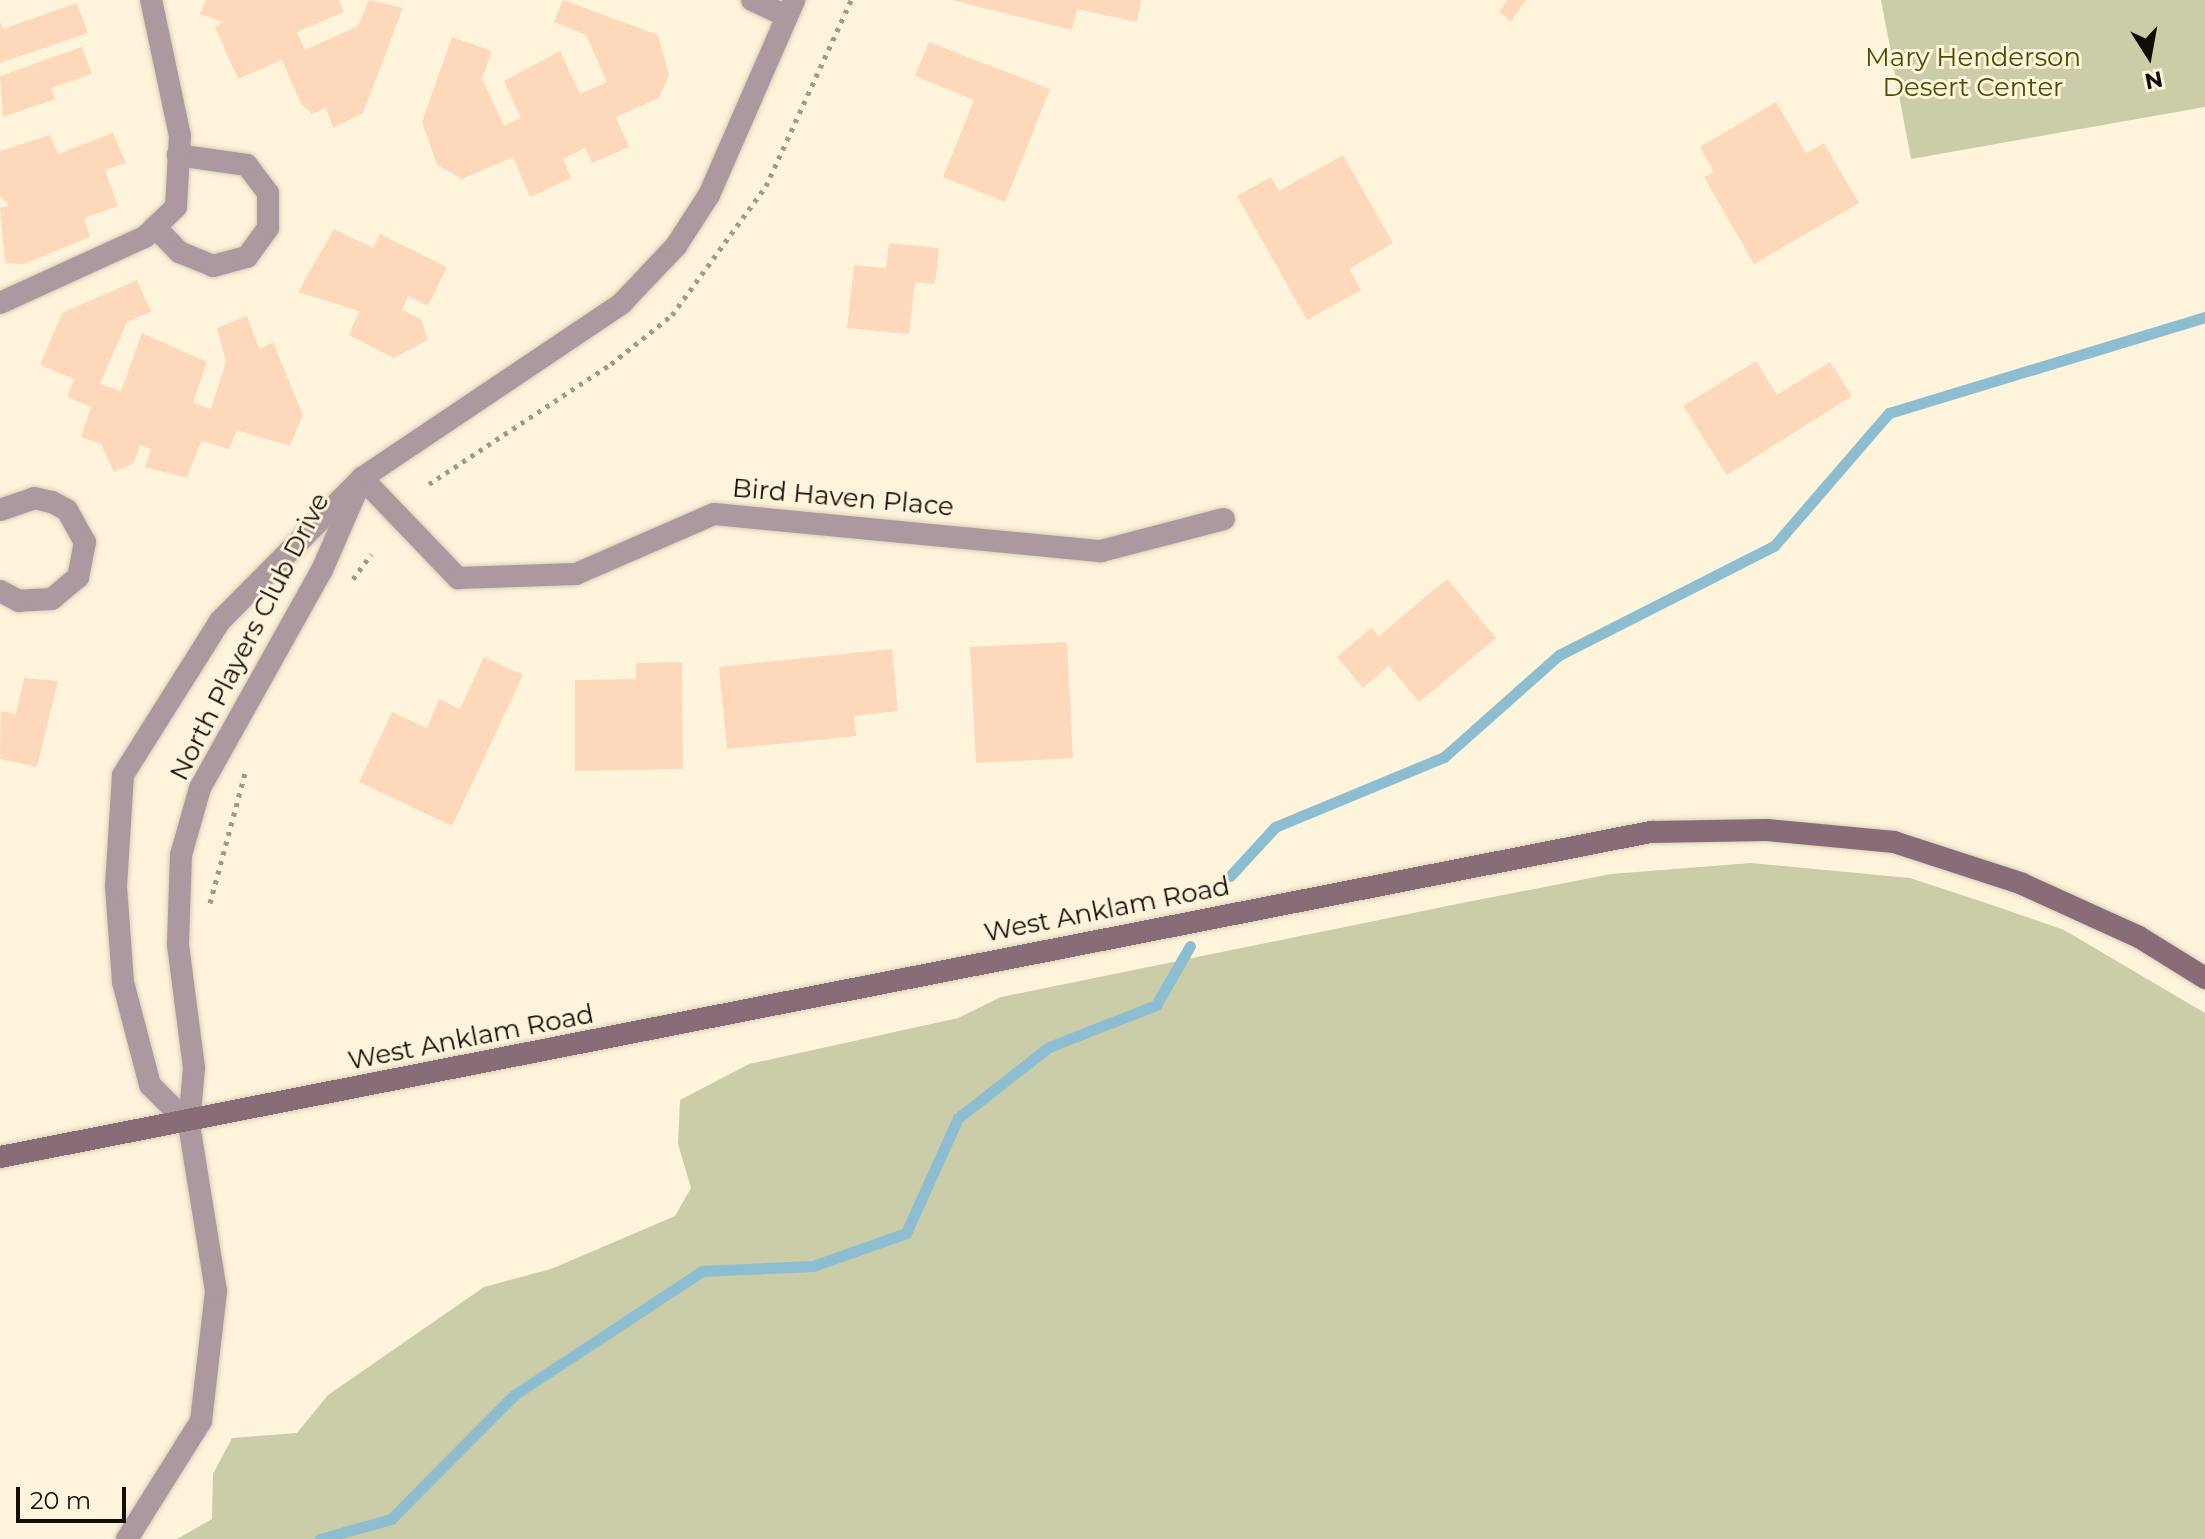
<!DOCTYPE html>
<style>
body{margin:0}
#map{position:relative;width:2205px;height:1539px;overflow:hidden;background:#fef4db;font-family:Montserrat,sans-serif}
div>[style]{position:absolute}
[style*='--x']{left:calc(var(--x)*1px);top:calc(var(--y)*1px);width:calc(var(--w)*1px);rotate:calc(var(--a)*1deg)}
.green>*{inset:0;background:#cbcda9}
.stream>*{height:11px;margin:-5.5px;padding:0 5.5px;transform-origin:5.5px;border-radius:5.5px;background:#8dbdd0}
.building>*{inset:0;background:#fdd8ba}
.path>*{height:5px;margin-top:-2.5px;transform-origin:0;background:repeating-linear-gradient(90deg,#a19a87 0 4px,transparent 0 10px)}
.roads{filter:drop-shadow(0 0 2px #d8cfb9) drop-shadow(0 0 2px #d8cfb9)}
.minor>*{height:22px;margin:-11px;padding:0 11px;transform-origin:11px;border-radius:11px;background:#ac989f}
.tertiary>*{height:22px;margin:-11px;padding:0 11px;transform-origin:11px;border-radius:11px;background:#ac989f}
.secondary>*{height:22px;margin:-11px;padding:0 11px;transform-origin:11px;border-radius:11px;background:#886c77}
span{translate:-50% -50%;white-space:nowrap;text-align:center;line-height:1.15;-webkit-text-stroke:6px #fef4db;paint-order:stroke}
.park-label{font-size:26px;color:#4d4e04}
.street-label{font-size:26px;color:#110e06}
.north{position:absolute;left:2109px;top:16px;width:80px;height:80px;-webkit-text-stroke:6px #fef4db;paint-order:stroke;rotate:169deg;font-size:22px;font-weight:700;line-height:32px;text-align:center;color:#110e06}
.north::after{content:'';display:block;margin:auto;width:28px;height:36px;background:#110e06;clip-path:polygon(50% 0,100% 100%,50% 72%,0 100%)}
.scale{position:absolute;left:16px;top:1487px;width:110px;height:36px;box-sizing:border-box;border:4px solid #110e06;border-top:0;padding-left:10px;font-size:24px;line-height:28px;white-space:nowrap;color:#110e06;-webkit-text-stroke:6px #fef4db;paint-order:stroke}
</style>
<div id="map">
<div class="green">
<i style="clip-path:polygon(1881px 0,2205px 0,2205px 107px,1911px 159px)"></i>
<i style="clip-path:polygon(1751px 863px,1910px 878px,1995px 906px,2064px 930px,2205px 1013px,2205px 1539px,177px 1539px,212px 1519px,213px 1474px,232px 1438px,297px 1433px,328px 1395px,484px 1287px,551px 1269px,675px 1216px,691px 1188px,678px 1144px,680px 1100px,749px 1064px,958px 1018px,1001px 997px,1462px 903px,1611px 874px)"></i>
</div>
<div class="stream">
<i style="--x:1230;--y:876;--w:67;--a:-47.4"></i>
<i style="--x:1275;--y:827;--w:183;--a:-22.5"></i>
<i style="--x:1444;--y:757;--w:154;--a:-41.6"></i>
<i style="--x:1559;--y:655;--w:241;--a:-26.9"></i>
<i style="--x:1774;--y:546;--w:176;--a:-49.2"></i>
<i style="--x:1889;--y:413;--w:330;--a:-16.9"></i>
<i style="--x:320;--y:1539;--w:74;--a:-15.7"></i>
<i style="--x:391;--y:1519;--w:175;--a:-45.2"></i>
<i style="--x:514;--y:1395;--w:225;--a:-33.4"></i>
<i style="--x:702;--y:1271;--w:111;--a:-2.6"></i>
<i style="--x:813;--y:1266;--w:99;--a:-19.5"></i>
<i style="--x:906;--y:1233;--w:126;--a:-65.7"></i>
<i style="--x:958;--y:1118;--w:115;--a:-38"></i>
<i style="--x:1049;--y:1047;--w:115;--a:-21.4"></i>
<i style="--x:1156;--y:1005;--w:68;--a:-60"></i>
</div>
<div class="building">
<i style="clip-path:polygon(206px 0,339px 0,344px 12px,297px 32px,305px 50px,358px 26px,369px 0,403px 8px,363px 113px,333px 128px,326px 108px,312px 114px,301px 104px,282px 60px,238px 79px,215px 27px,224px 22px,200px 14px)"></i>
<i style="clip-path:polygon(563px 0,658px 35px,669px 75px,659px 98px,616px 117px,629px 147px,592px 163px,585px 148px,563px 159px,571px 178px,530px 197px,513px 157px,462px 179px,437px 165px,422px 122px,452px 37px,492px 51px,482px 78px,504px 126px,521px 118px,504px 81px,560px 51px,580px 94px,607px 82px,586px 35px,554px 22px)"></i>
<i style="clip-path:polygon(952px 0,1141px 0,1137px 22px,1077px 9px,1072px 30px)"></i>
<i style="clip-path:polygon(1507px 0,1526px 0,1511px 21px,1499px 12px)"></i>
<i style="clip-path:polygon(77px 3px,88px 33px,0 63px,0 22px,3px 29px)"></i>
<i style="clip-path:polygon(929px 42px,1050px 89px,1005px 202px,943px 177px,974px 100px,915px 76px)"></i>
<i style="clip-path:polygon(82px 47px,92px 74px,51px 88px,55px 99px,3px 117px,0 76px)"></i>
<i style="clip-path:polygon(1776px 102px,1806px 153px,1824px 143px,1859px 203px,1754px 264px,1704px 177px,1714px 172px,1700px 147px)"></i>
<i style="clip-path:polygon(113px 133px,126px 163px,105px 170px,118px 206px,84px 218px,90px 237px,24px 264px,5px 263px,0 208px,9px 205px,0 196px,0 151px,50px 135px,58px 154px)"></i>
<i style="clip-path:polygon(1343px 155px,1393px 243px,1349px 269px,1361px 290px,1307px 320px,1237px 196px,1271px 177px,1279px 191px)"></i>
<i style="clip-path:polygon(334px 229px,373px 248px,380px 234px,447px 267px,428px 306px,408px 296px,402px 310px,421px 319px,428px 340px,394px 358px,349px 335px,359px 311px,298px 292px)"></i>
<i style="clip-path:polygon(889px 243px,939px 248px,935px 284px,915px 282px,909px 334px,847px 328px,854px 265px,886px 268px)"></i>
<i style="clip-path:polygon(137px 280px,151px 312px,127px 322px,100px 384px,121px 391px,142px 333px,207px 362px,193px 403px,211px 409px,226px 362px,217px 328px,247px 316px,259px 349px,273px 342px,303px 415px,290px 446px,237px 430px,229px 449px,201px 441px,187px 478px,145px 467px,151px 449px,140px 445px,134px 463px,114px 472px,101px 444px,81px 437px,91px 407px,67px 397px,74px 379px,40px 365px,62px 313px)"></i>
<i style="clip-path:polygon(1756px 361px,1777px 395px,1830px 362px,1852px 396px,1727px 475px,1683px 406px)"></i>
<i style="clip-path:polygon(1447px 579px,1496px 638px,1419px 702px,1389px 666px,1363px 688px,1337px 657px,1371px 628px,1379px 636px)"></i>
<i style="clip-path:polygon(1067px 642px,1073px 758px,976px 763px,970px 647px)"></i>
<i style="clip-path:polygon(892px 649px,898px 711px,854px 716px,856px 736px,727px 749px,719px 667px)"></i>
<i style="clip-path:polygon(484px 657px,523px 675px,452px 826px,359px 782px,392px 712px,427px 728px,439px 699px,460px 709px)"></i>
<i style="clip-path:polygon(682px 662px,683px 769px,575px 771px,575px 680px,636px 679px,636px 663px)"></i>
<i style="clip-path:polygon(24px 678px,58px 681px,37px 767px,0 759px,1px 711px,16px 714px)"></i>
</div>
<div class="path">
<i style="--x:429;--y:484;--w:218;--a:-33.4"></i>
<i style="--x:611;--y:364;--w:78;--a:-38.8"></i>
<i style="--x:672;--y:315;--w:160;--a:-53.9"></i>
<i style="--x:766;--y:186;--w:205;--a:-65.4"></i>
<i style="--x:353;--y:579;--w:31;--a:-54"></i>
<i style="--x:210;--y:903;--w:138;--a:-74.9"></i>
</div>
<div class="roads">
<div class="minor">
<i style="--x:752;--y:0;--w:38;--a:25"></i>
<i style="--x:155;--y:227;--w:35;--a:46"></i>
<i style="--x:179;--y:252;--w:37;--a:22"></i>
<i style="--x:213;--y:266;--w:35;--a:-15"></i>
<i style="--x:247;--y:257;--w:36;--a:-54"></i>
<i style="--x:268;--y:228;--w:35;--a:-90"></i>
<i style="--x:268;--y:193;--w:35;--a:-127"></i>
<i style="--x:247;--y:165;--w:70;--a:-171.8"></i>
<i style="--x:0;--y:303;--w:159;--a:-24.5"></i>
<i style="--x:145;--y:237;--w:43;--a:-44.1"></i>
<i style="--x:176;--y:207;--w:71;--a:-86.8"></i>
<i style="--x:180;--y:136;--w:139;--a:-102"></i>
<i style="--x:362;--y:478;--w:139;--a:46.2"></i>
<i style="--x:458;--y:578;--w:118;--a:-1.9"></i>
<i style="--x:576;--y:574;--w:150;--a:-23.5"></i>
<i style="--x:714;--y:514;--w:389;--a:5.5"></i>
<i style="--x:1101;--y:551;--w:127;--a:-14.6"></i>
<i style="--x:0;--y:510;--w:36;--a:-19"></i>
<i style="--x:34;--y:498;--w:18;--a:13"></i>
<i style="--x:52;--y:502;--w:17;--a:28"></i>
<i style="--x:67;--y:510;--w:37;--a:61"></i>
<i style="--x:85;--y:542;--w:36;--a:101"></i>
<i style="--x:78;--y:577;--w:34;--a:140"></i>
<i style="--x:52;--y:599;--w:33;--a:177"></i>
<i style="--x:19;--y:601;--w:21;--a:-152"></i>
<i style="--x:127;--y:1539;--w:139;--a:-57.9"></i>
<i style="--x:201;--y:1421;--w:131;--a:-83.4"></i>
<i style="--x:216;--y:1291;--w:169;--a:-99.2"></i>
</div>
<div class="tertiary">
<i style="--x:189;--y:1124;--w:55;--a:-135"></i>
<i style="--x:150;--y:1085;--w:106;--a:-104.7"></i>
<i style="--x:123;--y:982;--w:96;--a:-94.2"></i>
<i style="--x:116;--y:886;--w:111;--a:-86.4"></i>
<i style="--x:123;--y:775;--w:182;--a:-57.8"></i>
<i style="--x:220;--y:621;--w:202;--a:-45.2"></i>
<i style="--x:362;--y:478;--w:313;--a:-33.9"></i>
<i style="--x:622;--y:303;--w:79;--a:-46.5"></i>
<i style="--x:676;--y:246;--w:61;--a:-57.1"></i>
<i style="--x:709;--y:195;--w:213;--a:-66.4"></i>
<i style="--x:189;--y:1124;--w:56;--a:-84.9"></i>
<i style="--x:194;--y:1068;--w:125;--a:-97.4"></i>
<i style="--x:178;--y:944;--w:89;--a:-88.1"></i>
<i style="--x:181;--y:855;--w:70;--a:-74.2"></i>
<i style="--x:200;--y:788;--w:250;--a:-60.8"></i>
<i style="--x:322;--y:570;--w:87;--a:-66.4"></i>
</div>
<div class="secondary">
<i style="--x:0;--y:1157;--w:1683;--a:-11.14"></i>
<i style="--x:1651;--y:832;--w:116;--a:-1"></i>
<i style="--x:1767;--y:830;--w:128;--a:5.4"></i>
<i style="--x:1894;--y:842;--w:133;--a:18"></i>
<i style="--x:2020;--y:883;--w:131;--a:24.4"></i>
<i style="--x:2139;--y:937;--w:78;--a:31.8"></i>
</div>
</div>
<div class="park-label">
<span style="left:1973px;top:73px">Mary Henderson<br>Desert Center</span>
</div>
<div class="street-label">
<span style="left:843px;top:498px;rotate:5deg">Bird Haven Place</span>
<span style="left:250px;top:637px;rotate:-63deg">North Players Club Drive</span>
<span style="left:1107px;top:910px;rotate:-11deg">West Anklam Road</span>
<span style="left:471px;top:1038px;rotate:-11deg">West Anklam Road</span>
</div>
<div class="north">N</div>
<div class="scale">20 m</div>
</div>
